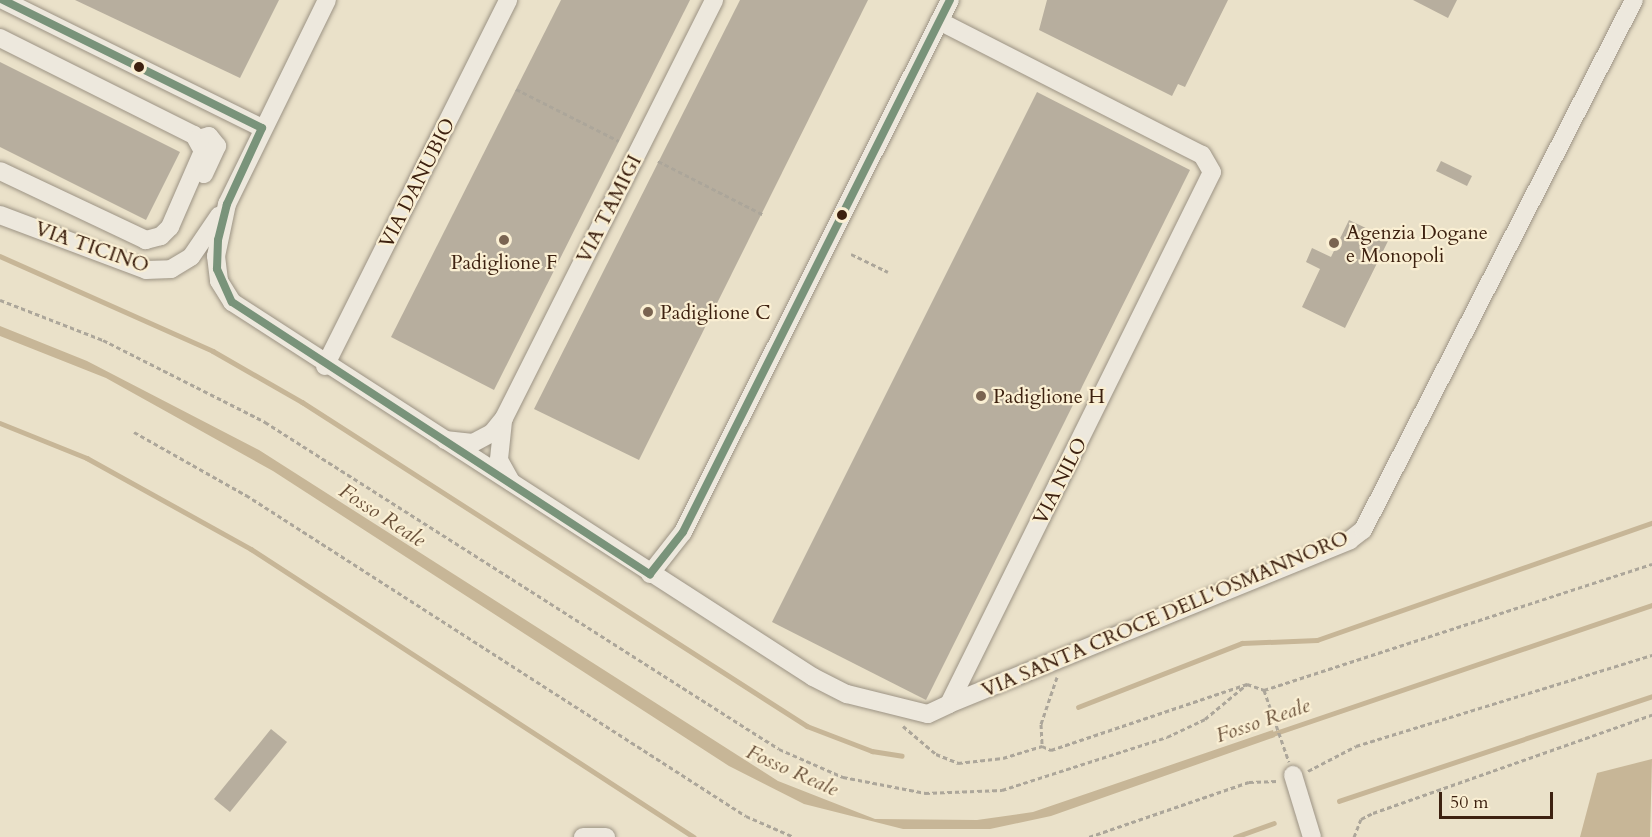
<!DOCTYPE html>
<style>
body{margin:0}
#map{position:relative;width:1652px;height:837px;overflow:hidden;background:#eae1c9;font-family:Cardo,serif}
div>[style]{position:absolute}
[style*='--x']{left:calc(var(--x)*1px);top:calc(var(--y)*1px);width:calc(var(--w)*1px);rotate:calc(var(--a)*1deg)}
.water>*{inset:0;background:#c7b697}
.stream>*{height:4.5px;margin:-2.25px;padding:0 2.25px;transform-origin:2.25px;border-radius:2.25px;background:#c7b697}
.building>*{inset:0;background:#b7ae9e}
.path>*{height:3px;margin-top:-1.5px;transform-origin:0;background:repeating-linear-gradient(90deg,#aca69a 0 4.5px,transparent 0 7.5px)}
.roads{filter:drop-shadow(0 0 2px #9c9384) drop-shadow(0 0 2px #9c9384)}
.minor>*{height:18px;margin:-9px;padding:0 9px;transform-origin:9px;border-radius:9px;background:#ede8dd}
.bus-1>*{height:8px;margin:-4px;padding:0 4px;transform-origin:4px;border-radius:4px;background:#79937a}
.dots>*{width:16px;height:16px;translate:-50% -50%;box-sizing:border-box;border:3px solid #faefd3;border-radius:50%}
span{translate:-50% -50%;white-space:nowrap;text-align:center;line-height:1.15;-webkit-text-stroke:4.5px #faefd3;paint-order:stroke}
.street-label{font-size:20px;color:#3d2110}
.poi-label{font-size:20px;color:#3d2110}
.left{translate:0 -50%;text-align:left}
.water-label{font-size:21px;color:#684f38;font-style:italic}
.scale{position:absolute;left:1439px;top:792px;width:114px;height:27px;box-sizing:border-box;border:3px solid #3d2110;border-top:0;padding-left:8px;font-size:18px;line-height:21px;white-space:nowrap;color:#3d2110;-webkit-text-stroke:4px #faefd3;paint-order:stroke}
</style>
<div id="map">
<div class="water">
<i style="clip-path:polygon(0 326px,87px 361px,259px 450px,778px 781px,875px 819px,977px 820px,1033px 812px,1273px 730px,1275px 737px,1051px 816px,990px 829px,903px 829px,804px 804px,729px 766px,273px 471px,106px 378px,0 336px)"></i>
<i style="clip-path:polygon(1652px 759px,1650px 837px,1580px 837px,1597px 773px)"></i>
</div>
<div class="stream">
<i style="--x:0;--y:256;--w:233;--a:24"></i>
<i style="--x:213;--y:351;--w:103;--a:29.8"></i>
<i style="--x:302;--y:402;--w:600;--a:32.68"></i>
<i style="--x:807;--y:726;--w:70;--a:21"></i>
<i style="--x:872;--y:751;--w:30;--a:9"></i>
<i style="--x:0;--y:423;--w:94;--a:21.9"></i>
<i style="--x:87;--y:458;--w:188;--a:29"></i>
<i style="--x:251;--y:549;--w:528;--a:33.03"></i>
<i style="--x:1078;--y:707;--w:176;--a:-21.3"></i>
<i style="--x:1242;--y:643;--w:75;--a:-2.3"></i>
<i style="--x:1317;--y:640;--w:355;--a:-19.3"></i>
<i style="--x:1270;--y:735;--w:404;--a:-18.8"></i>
<i style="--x:1339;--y:801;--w:330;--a:-18.5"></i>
<i style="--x:1235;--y:837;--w:41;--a:-19.7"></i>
</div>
<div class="building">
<i style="clip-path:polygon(75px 0,279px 0,240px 78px)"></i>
<i style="clip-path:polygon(561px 0,690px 0,494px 390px,391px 337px)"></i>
<i style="clip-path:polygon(740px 0,868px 0,639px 460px,534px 409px)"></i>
<i style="clip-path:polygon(1047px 0,1228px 0,1185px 87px,1178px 84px,1172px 96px,1039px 30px)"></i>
<i style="clip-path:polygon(1413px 0,1457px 0,1448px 18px)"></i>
<i style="clip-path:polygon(0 62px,180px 152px,146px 220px,0 147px)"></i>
<i style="clip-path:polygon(1037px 92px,1190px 170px,926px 700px,772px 622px)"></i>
<i style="clip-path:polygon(1441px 161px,1472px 176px,1467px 186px,1436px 171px)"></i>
<i style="clip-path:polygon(1349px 220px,1389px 239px,1345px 328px,1302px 307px,1320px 269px,1306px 262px,1312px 248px,1331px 257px)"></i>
<i style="clip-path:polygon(271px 729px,287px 742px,230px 812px,214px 799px)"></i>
</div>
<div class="path">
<i style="--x:516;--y:89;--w:115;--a:26.8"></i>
<i style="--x:658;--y:161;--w:117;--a:27"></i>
<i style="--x:851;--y:254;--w:41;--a:25.9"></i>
<i style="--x:0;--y:300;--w:110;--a:21.2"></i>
<i style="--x:103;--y:340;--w:182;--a:26.8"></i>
<i style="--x:265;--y:422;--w:609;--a:32.46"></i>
<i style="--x:779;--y:749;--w:70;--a:23.6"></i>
<i style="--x:843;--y:777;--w:84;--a:11"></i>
<i style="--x:925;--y:793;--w:77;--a:-2.2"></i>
<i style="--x:1002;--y:790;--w:173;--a:-17.8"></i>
<i style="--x:1167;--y:737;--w:42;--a:-25.3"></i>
<i style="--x:1205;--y:719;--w:55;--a:-39.8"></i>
<i style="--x:134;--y:432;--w:129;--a:29.4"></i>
<i style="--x:246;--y:495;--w:594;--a:32.7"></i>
<i style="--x:746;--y:816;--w:52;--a:23.6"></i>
<i style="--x:1057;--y:677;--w:50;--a:108.8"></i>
<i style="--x:1041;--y:724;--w:22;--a:87"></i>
<i style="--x:1042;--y:746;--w:10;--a:24"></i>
<i style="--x:1051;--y:750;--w:207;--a:-18.6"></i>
<i style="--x:1247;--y:684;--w:18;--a:19"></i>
<i style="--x:1264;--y:690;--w:76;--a:70.9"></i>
<i style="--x:1264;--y:690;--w:408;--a:-18"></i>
<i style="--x:903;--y:726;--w:43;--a:40.3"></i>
<i style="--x:936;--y:754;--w:24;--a:22"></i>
<i style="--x:958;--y:763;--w:45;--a:-6.3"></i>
<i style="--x:1003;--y:758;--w:41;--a:-17.1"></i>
<i style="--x:1308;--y:771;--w:54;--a:-27.5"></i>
<i style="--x:1356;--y:746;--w:310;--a:-17.1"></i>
<i style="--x:1089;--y:837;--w:169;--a:-19"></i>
<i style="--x:1249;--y:782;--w:29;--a:-2"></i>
<i style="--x:1354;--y:837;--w:19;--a:-69"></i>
<i style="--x:1361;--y:819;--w:13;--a:-27"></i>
<i style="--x:1373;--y:813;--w:296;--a:-19.4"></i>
</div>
<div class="roads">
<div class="minor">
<i style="--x:3;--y:0;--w:289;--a:26.3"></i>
<i style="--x:327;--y:0;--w:227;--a:116.1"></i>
<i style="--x:227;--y:204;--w:53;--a:101.9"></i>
<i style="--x:216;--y:256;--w:25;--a:83"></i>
<i style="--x:219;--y:281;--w:25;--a:58"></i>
<i style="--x:232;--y:302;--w:692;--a:32.84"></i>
<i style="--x:813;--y:677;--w:38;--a:27"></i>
<i style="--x:847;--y:694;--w:83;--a:13.9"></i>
<i style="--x:928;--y:714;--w:23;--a:-25"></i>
<i style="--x:949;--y:704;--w:593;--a:-63.69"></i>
<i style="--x:1212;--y:172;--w:20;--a:-120"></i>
<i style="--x:1202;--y:155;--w:295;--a:-153"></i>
<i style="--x:0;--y:38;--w:217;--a:26.6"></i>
<i style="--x:194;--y:135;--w:18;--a:61"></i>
<i style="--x:203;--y:151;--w:83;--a:113.5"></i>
<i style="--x:170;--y:227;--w:13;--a:135"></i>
<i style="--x:161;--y:236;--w:16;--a:165"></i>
<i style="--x:146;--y:240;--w:161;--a:-154.7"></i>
<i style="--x:198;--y:139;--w:11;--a:-15"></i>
<i style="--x:209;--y:136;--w:13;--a:51"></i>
<i style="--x:217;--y:146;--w:31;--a:115"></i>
<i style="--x:0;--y:215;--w:156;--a:20.6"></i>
<i style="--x:146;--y:270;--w:25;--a:-2"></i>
<i style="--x:171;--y:269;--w:23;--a:-31"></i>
<i style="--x:191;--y:257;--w:50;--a:-55.7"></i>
<i style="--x:325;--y:366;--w:409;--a:-63.4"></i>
<i style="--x:503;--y:421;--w:39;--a:96"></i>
<i style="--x:499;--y:460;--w:25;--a:61"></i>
<i style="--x:445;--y:440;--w:28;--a:6"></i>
<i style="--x:473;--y:443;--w:21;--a:-28"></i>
<i style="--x:492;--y:433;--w:19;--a:-51"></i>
<i style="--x:504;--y:418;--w:468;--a:-63.3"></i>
<i style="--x:650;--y:574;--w:53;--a:-51.8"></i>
<i style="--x:683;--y:532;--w:595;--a:-63.35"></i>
<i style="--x:949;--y:704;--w:433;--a:-22.2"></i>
<i style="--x:1350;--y:540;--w:16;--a:-38"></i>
<i style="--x:1363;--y:530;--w:595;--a:-62.92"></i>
<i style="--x:1293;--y:775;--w:65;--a:73"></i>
<i style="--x:583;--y:837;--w:23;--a:0"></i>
</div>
</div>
<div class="bus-1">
<i style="--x:3;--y:0;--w:289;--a:26.3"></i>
<i style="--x:262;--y:128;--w:84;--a:114.7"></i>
<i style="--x:227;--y:204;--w:37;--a:104"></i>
<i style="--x:218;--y:240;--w:29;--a:92"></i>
<i style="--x:217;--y:269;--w:36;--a:66"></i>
<i style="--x:232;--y:302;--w:499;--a:33.1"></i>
<i style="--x:650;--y:574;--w:53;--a:-51.8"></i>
<i style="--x:683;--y:532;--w:595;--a:-63.35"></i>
</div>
<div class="dots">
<i style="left:139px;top:67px;background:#3d2110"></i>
<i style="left:842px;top:215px;background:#3d2110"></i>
<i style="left:504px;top:240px;background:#7a6451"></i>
<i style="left:1334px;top:243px;background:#7a6451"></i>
<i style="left:648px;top:312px;background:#7a6451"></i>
<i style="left:981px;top:396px;background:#7a6451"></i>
</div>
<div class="street-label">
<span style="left:417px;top:183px;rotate:-63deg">VIA DANUBIO</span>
<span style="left:609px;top:209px;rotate:-63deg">VIA TAMIGI</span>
<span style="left:92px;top:247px;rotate:19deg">VIA TICINO</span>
<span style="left:1060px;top:481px;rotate:-63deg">VIA NILO</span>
<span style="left:1165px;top:614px;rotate:-23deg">VIA SANTA CROCE DELL'OSMANNORO</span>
</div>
<div class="poi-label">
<span class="left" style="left:1346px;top:244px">Agenzia Dogane<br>e Monopoli</span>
<span style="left:504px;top:262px">Padiglione F</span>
<span class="left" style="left:660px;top:312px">Padiglione C</span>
<span class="left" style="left:993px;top:396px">Padiglione H</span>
</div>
<div class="water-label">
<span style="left:382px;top:516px;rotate:33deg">Fosso Reale</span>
<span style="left:1263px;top:721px;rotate:-19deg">Fosso Reale</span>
<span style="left:792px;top:771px;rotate:24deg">Fosso Reale</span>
</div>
<div class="scale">50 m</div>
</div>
